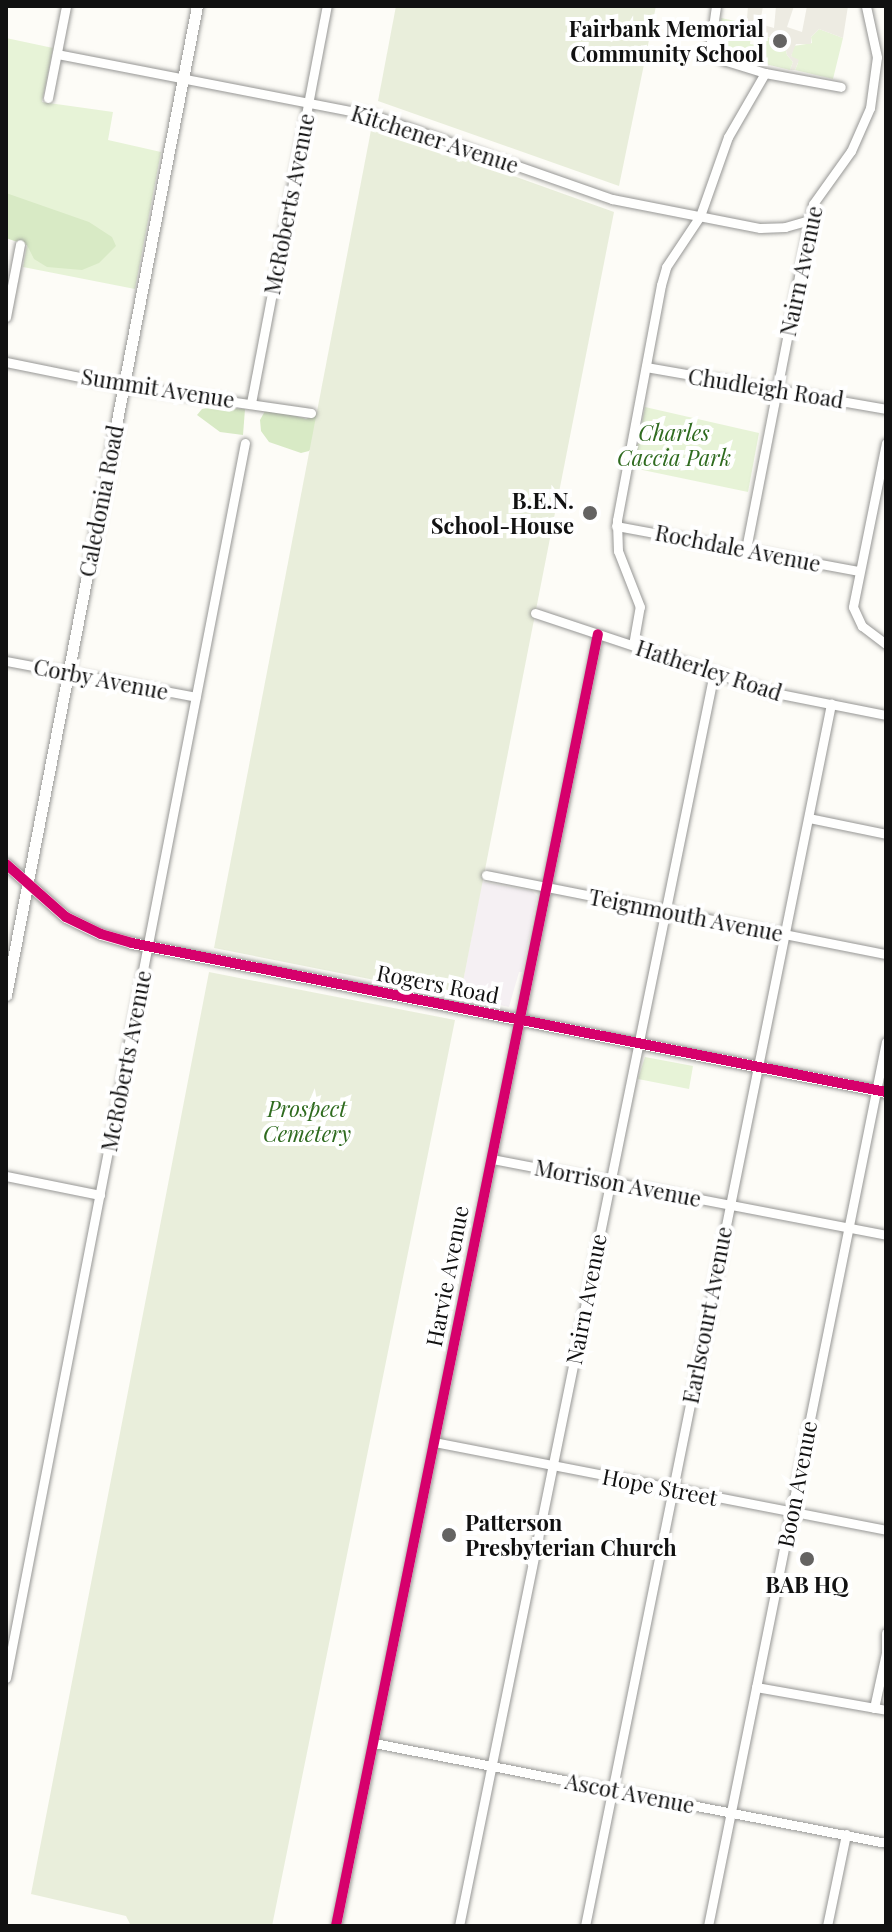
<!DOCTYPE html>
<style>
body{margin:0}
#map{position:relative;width:892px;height:1932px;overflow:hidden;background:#fdfcf7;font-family:"Playfair Display",serif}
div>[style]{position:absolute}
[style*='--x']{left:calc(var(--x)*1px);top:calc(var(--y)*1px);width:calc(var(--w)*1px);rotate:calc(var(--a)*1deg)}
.industrial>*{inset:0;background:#f5f0f3}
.green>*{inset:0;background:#e7f3d7}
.forest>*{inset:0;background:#d8eac5}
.cemetery>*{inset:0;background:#e9eedb}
.plaza>*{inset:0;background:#edebe2}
.roads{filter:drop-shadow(0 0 2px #979795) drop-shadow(0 0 2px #979795)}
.minor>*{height:9px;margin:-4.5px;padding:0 4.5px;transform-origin:4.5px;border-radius:4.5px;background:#fffffe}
.tertiary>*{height:11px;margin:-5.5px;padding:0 5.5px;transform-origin:5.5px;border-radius:5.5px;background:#fffffe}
.cycleway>*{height:10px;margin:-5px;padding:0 5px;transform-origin:5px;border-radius:5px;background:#d6006c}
.dots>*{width:22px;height:22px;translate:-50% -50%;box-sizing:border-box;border:4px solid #fff;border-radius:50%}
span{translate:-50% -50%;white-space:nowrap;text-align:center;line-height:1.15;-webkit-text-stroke:8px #fff;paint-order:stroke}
.poi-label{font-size:22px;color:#111;font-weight:700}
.right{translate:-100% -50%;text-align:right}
.left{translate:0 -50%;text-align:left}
.street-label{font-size:22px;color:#111}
.park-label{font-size:22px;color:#2f6b1f;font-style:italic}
.frame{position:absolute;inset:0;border:8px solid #111;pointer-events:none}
</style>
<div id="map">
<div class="industrial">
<i style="clip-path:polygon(482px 882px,532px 891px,537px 896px,522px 972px,519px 972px,509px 1007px,460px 997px)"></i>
</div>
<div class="green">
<i style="clip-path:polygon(721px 18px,745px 23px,751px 35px,750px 44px,764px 46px,766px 37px,784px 41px,787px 55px,793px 62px,790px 70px,727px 55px,718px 38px)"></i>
<i style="clip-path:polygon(819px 29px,843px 38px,833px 79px,795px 70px,798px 63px,791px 56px,794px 46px,812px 43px,811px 37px)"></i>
<i style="clip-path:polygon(6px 38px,53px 48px,42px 102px,113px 112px,108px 140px,161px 152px,135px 289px,23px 267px,27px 245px,6px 238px)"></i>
<i style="clip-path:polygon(645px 407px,759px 433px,748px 492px,633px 468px)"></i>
<i style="clip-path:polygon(645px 1057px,693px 1066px,689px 1089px,638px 1079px)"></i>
</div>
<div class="forest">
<i style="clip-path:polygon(6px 193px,89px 222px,112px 237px,116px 246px,99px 263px,82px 270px,47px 267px,34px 259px,27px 245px,6px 238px)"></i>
<i style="clip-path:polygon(213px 407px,245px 409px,243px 435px,220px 432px,197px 415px,202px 409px)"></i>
<i style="clip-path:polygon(272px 409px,306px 419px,321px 412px,314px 445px,309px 451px,301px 453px,269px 442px,261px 431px,260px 420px,265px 411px)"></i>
</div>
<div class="cemetery">
<i style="clip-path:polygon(396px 6px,656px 6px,619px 186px,378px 101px)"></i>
<i style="clip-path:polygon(372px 125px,614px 212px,460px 997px,214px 948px)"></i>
<i style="clip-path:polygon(209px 972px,455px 1020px,272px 1926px,131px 1926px,126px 1916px,31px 1894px)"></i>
</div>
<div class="plaza">
<i style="clip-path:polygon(748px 6px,763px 6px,760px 24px,774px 28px,776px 6px,794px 6px,787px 27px,802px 32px,807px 6px,848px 6px,843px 38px,819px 29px,811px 37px,811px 44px,796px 44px,791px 56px,799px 60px,795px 70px,790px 70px,793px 62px,787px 55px,784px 41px,746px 31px)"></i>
</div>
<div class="roads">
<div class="minor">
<i style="--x:716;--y:6;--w:36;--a:98"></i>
<i style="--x:711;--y:42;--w:22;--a:56"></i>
<i style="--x:723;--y:60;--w:44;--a:17.2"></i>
<i style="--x:765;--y:73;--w:77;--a:10.4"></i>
<i style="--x:57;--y:54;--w:324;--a:11"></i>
<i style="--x:375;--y:116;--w:251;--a:19.3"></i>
<i style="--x:612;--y:199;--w:151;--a:11.1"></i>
<i style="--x:760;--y:228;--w:25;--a:-2"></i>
<i style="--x:785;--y:227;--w:26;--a:-16"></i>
<i style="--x:48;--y:98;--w:94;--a:-78.9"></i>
<i style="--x:6;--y:317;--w:74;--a:-79.1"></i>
<i style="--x:6;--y:362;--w:120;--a:11.5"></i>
<i style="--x:124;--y:386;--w:189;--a:8.2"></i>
<i style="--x:646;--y:367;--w:244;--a:9.9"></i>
<i style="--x:251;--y:403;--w:404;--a:-79.2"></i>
<i style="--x:886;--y:443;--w:167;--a:101.4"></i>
<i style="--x:853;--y:607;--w:21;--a:65"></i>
<i style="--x:862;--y:626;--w:30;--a:37"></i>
<i style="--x:616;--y:526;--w:247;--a:10.5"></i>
<i style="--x:746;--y:549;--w:351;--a:-79"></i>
<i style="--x:813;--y:204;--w:65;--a:-54.4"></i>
<i style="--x:851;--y:151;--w:47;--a:-66.2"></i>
<i style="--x:870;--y:108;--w:51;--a:-82.2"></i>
<i style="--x:877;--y:57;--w:52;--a:-102.2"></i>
<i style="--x:535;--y:613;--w:253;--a:18.4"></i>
<i style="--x:775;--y:693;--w:113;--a:11.2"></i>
<i style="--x:633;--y:645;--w:39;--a:-80"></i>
<i style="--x:640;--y:607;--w:60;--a:-111.4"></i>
<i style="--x:618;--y:551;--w:31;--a:-92"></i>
<i style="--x:617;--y:520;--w:239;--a:-79.4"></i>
<i style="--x:661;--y:285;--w:19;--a:-74"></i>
<i style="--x:666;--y:267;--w:61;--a:-56.3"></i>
<i style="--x:700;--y:216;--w:84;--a:-70.5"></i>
<i style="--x:728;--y:137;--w:74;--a:-60"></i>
<i style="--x:6;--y:661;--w:193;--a:10.7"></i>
<i style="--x:809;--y:818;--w:79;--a:11.7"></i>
<i style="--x:486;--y:875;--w:408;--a:11.2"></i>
<i style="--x:492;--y:1159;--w:401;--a:10.9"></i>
<i style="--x:6;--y:1176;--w:96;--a:11.4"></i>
<i style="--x:434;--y:1442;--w:460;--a:11"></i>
<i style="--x:886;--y:1633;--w:19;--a:90"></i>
<i style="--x:6;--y:1678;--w:1258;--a:-79.05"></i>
<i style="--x:756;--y:1687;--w:132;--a:10"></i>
<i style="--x:874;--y:1708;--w:56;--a:-77.7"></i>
<i style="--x:374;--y:1743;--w:522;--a:11.05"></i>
<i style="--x:336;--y:1926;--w:1318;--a:-78.54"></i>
<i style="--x:459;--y:1926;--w:1279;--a:-78.5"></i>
<i style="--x:585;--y:1926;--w:1247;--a:-78.62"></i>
<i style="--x:708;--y:1926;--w:902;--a:-78.62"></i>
<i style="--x:827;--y:1926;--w:94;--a:-78.3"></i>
</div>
<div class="tertiary">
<i style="--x:6;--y:864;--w:80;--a:41.5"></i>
<i style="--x:66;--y:917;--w:39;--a:26"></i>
<i style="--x:101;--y:934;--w:32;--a:16"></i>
<i style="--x:132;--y:943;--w:769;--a:11.18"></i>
<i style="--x:6;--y:995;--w:1007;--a:-79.07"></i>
</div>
</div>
<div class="cycleway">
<i style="--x:6;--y:864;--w:80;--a:41.5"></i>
<i style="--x:66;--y:917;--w:39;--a:26"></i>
<i style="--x:101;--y:934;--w:32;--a:16"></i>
<i style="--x:132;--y:943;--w:769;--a:11.18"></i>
<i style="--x:336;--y:1926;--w:1318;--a:-78.54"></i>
</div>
<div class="dots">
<i style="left:780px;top:41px;background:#646362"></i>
<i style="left:590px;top:513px;background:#646362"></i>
<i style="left:449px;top:1535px;background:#646362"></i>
<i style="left:807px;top:1559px;background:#646362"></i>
</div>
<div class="poi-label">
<span class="right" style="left:764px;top:41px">Fairbank Memorial<br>Community School</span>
<span class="right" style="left:574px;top:513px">B.E.N.<br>School-House</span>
<span class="left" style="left:465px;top:1535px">Patterson<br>Presbyterian Church</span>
<span style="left:807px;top:1585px">BAB HQ</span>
</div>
<div class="street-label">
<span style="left:435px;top:139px;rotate:18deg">Kitchener Avenue</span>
<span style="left:289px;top:204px;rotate:-79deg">McRoberts Avenue</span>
<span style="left:801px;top:271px;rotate:-78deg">Nairn Avenue</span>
<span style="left:158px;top:388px;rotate:9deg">Summit Avenue</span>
<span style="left:766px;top:388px;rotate:9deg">Chudleigh Road</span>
<span style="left:101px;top:501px;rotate:-79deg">Caledonia Road</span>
<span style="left:738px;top:548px;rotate:11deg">Rochdale Avenue</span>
<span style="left:709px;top:670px;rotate:18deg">Hatherley Road</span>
<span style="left:101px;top:679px;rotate:11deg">Corby Avenue</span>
<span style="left:686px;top:915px;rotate:11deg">Teignmouth Avenue</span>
<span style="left:438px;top:984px;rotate:11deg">Rogers Road</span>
<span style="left:126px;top:1061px;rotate:-79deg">McRoberts Avenue</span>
<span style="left:618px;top:1183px;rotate:11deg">Morrison Avenue</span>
<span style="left:447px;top:1276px;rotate:-79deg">Harvie Avenue</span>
<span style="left:586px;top:1299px;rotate:-79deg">Nairn Avenue</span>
<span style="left:707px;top:1315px;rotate:-79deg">Earlscourt Avenue</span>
<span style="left:797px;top:1484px;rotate:-79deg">Boon Avenue</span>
<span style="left:660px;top:1487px;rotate:11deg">Hope Street</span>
<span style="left:630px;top:1793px;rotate:11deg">Ascot Avenue</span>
</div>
<div class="park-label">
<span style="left:674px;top:445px">Charles<br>Caccia Park</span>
<span style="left:307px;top:1121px">Prospect<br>Cemetery</span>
</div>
<div class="frame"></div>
</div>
